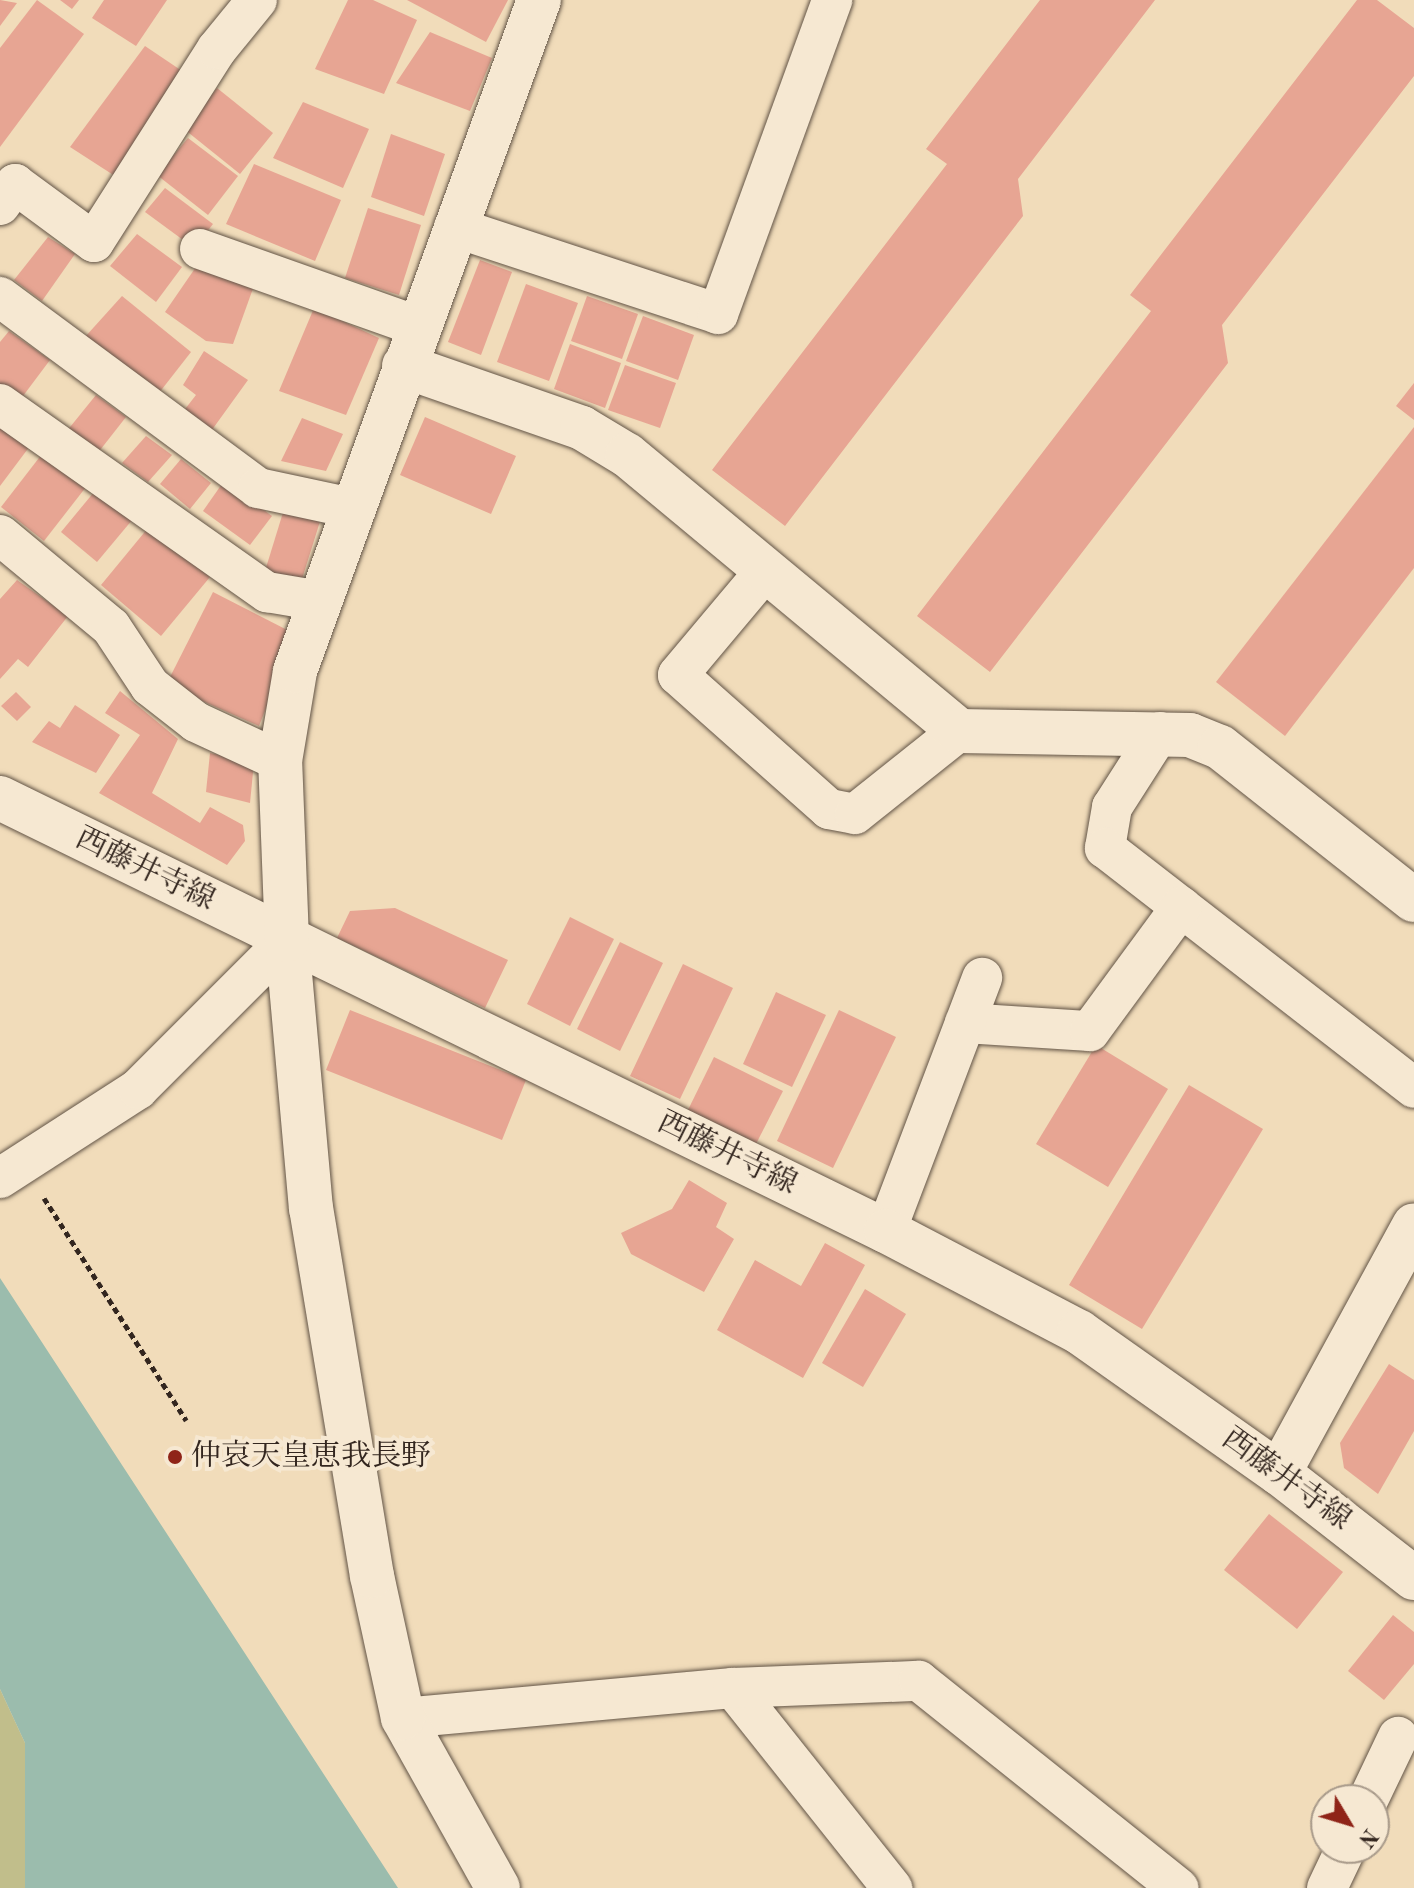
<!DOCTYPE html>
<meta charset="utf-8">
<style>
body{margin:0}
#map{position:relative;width:1414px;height:1888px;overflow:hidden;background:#f1dcba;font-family:"Old Standard TT","Noto Serif JP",serif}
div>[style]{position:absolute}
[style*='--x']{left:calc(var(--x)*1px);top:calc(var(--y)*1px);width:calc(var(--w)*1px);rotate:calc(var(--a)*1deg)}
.green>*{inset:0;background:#c1be8b}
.water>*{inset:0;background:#9bbcad}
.building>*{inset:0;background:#e7a593}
.path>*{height:5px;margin-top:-2.5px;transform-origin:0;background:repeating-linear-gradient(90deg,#33261f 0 6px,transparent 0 10px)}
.roads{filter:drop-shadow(0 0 2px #625446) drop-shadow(0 0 2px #625446)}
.street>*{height:40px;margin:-20px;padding:0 20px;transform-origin:20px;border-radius:20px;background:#f6e8d2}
.secondary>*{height:44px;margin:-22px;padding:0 22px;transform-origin:22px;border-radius:22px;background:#f6e8d2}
.dots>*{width:22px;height:22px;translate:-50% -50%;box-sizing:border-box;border:4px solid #f6e8d2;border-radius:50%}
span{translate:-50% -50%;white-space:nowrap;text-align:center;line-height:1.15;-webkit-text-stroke:8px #f6e8d2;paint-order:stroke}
.street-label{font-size:30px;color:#33261f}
.poi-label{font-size:30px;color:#33261f}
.left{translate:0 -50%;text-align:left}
.north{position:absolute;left:1310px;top:1784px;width:80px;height:80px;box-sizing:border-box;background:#f6e8d2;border:2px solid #a89a8a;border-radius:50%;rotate:128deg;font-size:22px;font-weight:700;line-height:32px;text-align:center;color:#33261f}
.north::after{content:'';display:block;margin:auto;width:28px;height:36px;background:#8f2418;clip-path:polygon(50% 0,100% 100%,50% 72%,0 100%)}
</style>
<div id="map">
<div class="green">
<i style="clip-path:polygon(0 1689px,25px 1743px,25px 1888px,0 1888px)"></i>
</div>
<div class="water">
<i style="clip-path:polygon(0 1278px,398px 1888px,25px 1888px,25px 1743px,0 1689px)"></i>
</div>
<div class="building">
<i style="clip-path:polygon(0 0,17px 3px,0 26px)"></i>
<i style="clip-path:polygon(37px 0,84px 34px,0 147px,0 48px)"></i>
<i style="clip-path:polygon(60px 0,79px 0,72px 9px)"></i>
<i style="clip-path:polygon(104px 0,167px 0,136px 46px,92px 18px)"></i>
<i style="clip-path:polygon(348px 0,373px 0,417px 20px,384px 94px,315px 69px)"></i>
<i style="clip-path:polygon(407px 0,508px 0,486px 42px)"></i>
<i style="clip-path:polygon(1040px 0,1155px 0,1018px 179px,1023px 216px,785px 526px,712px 470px,947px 164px,926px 149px)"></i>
<i style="clip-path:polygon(1357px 0,1377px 0,1414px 28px,1414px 76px,1222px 325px,1228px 363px,990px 672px,917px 616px,1151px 311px,1130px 295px)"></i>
<i style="clip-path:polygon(430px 32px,492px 58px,470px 111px,396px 83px)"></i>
<i style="clip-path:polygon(145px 46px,188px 75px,118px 178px,70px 147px)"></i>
<i style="clip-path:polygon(217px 88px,273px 133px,240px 174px,184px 129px)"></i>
<i style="clip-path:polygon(303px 102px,369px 129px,343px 188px,273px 158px)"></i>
<i style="clip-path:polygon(391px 134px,445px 154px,424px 216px,371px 197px)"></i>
<i style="clip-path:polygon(188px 138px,238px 176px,208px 215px,157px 175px)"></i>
<i style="clip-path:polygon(254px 164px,341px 200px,315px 261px,226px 224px)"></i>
<i style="clip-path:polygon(165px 188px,213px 224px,194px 248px,145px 212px)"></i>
<i style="clip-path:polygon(368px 208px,421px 225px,399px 295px,345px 278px)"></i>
<i style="clip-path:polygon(137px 234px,182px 267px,156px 302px,110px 266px)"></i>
<i style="clip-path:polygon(48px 237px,75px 254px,42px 301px,14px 280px)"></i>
<i style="clip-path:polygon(480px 260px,512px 272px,481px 355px,448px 342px)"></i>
<i style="clip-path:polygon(198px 264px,255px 283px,233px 344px,206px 341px,165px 312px)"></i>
<i style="clip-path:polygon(526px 284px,578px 303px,549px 381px,497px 362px)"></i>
<i style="clip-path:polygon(122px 296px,191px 352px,159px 393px,85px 337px)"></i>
<i style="clip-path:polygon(587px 296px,638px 314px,622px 359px,571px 341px)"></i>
<i style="clip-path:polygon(314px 308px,379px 338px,346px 415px,279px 391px)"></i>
<i style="clip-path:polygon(643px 316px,694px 335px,678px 380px,626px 361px)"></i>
<i style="clip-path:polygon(9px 331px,50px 360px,20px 400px,0 386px,0 342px)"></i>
<i style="clip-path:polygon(570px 344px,621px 363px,605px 408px,554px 389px)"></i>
<i style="clip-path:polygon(204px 351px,248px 380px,209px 434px,182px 413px,196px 395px,183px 385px)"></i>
<i style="clip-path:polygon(625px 365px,676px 383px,660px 428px,608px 410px)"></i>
<i style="clip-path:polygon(1414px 383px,1414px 420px,1396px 406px)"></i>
<i style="clip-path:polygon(96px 395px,126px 417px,97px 454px,66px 432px)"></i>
<i style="clip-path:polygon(0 417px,33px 442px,0 486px)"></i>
<i style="clip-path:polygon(425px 417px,516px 456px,491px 514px,400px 475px)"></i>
<i style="clip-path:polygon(302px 418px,343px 434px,326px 471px,281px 461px)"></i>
<i style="clip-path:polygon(1414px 427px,1414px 568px,1285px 736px,1216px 682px)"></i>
<i style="clip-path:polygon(146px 436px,172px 455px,148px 482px,122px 463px)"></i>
<i style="clip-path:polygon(42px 454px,86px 487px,44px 541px,1px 507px)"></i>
<i style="clip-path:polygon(181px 459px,211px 483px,190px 509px,160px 484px)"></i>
<i style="clip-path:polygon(224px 481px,272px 516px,250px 545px,203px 511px)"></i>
<i style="clip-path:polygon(99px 486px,138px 513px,97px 562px,61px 532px)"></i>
<i style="clip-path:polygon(285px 506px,322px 515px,302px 579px,265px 571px)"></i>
<i style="clip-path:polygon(148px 528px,210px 577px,161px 636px,101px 585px)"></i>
<i style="clip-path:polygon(17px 580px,68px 616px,28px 667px,18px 659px,0 679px,0 599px)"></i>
<i style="clip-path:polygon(213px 592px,295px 634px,259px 726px,166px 685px)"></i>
<i style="clip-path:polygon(120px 691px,178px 739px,152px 793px,200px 823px,210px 807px,243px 825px,245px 841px,227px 865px,99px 793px,140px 735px,105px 713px)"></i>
<i style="clip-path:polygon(16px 692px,31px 707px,17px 721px,1px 706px)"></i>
<i style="clip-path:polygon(75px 705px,120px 735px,96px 773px,32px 742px,49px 721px,60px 728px)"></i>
<i style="clip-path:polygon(210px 753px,254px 762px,250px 803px,206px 792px)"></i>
<i style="clip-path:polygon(395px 908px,508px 960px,485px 1008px,337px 938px,350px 911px)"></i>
<i style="clip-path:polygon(570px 917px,614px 939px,570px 1026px,527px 1004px)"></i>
<i style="clip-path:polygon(620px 942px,663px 963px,620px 1051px,577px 1029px)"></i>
<i style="clip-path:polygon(683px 964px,733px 988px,680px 1099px,630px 1076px)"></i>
<i style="clip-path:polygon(776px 992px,826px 1015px,792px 1087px,743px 1064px)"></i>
<i style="clip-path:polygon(350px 1010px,526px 1080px,502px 1140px,326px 1070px)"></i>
<i style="clip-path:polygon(839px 1010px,896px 1037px,833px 1168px,777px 1141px)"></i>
<i style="clip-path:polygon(1096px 1045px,1168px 1089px,1108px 1187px,1036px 1144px)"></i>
<i style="clip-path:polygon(714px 1057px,783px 1091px,754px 1148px,686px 1114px)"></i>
<i style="clip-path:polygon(1189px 1085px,1263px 1129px,1142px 1329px,1069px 1285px)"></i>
<i style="clip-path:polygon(689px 1180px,727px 1203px,716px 1227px,734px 1239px,704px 1292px,631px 1254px,621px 1233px,672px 1209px)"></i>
<i style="clip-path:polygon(825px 1243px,865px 1265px,803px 1378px,717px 1330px,755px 1260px,801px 1286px)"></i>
<i style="clip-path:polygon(865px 1289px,906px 1314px,863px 1387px,822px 1363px)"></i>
<i style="clip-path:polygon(1389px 1364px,1414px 1380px,1414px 1431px,1378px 1494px,1344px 1468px,1340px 1443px)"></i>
<i style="clip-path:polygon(1269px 1514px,1343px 1572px,1297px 1629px,1224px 1570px)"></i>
<i style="clip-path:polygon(1393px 1615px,1414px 1632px,1414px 1664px,1384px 1700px,1348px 1671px)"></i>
</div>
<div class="path">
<i style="--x:44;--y:1198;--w:264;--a:57.4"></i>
</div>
<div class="roads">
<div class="street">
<i style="--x:0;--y:205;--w:26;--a:-54"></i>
<i style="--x:15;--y:184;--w:98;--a:36.3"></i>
<i style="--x:94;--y:242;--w:229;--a:-57.5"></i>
<i style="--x:217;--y:49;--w:63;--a:-50.8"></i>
<i style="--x:454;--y:227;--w:278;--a:18.2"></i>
<i style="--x:718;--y:314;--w:334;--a:-70"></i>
<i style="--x:200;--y:249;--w:230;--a:19.5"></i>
<i style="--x:0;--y:297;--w:321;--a:36.5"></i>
<i style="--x:258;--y:488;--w:100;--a:12.1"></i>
<i style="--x:0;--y:404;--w:327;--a:35.2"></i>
<i style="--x:267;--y:592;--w:54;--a:9.6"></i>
<i style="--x:0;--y:535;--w:144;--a:39.7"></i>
<i style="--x:111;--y:627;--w:71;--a:56.5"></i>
<i style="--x:150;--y:686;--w:58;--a:38"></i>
<i style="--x:196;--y:722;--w:93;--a:24.9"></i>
<i style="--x:766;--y:570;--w:137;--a:130"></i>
<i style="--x:678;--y:675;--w:202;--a:41.6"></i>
<i style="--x:829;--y:809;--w:26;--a:11"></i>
<i style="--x:855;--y:814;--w:133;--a:-38.6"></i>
<i style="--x:1160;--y:732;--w:89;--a:122.6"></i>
<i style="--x:1112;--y:807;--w:42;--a:99.7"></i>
<i style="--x:1105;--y:848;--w:391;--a:37.8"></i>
<i style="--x:965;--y:1023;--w:125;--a:3.7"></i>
<i style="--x:1090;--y:1031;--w:154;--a:-53.7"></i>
<i style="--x:0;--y:1178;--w:164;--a:-32.8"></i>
<i style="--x:138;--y:1089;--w:211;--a:-45"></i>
<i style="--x:886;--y:1231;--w:271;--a:-69.2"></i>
<i style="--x:733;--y:1688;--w:256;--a:51.5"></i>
<i style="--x:403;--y:1718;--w:331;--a:-5.2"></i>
<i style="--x:733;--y:1688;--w:186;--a:-2.2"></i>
<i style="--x:919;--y:1681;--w:332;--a:38.6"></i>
<i style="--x:1368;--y:1800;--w:70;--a:-64.5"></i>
<i style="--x:1327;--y:1888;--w:44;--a:-64.6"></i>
</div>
<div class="secondary">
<i style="--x:404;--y:366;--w:188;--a:19.2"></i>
<i style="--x:582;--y:428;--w:52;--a:31"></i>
<i style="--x:627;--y:455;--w:432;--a:39.7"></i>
<i style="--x:959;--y:731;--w:231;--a:1"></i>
<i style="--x:1190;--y:735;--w:32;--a:22"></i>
<i style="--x:1220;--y:747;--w:247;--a:38.3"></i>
<i style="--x:0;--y:798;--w:986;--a:26.05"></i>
<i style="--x:886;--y:1231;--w:218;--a:27.6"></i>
<i style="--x:1079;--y:1332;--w:245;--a:35.2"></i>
<i style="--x:1279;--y:1473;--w:171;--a:37.9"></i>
<i style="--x:1279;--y:1473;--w:282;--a:-61.4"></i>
<i style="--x:498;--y:1888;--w:195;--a:-119.2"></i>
<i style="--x:403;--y:1718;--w:145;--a:-102.3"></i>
<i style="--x:372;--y:1576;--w:372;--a:-99.4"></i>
<i style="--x:311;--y:1209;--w:270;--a:-95.1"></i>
<i style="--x:287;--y:940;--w:179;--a:-92.2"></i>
<i style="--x:280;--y:761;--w:91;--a:-80.5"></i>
<i style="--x:295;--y:671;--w:714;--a:-70.02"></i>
</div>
</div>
<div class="dots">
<i style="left:175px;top:1457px;background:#8f2418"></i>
</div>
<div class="street-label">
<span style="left:145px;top:870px;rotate:26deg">西藤井寺線</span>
<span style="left:727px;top:1154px;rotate:26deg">西藤井寺線</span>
<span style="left:1286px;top:1480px;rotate:36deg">西藤井寺線</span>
</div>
<div class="poi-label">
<span class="left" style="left:191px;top:1457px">仲哀天皇恵我長野</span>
</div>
<div class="north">N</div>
</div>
